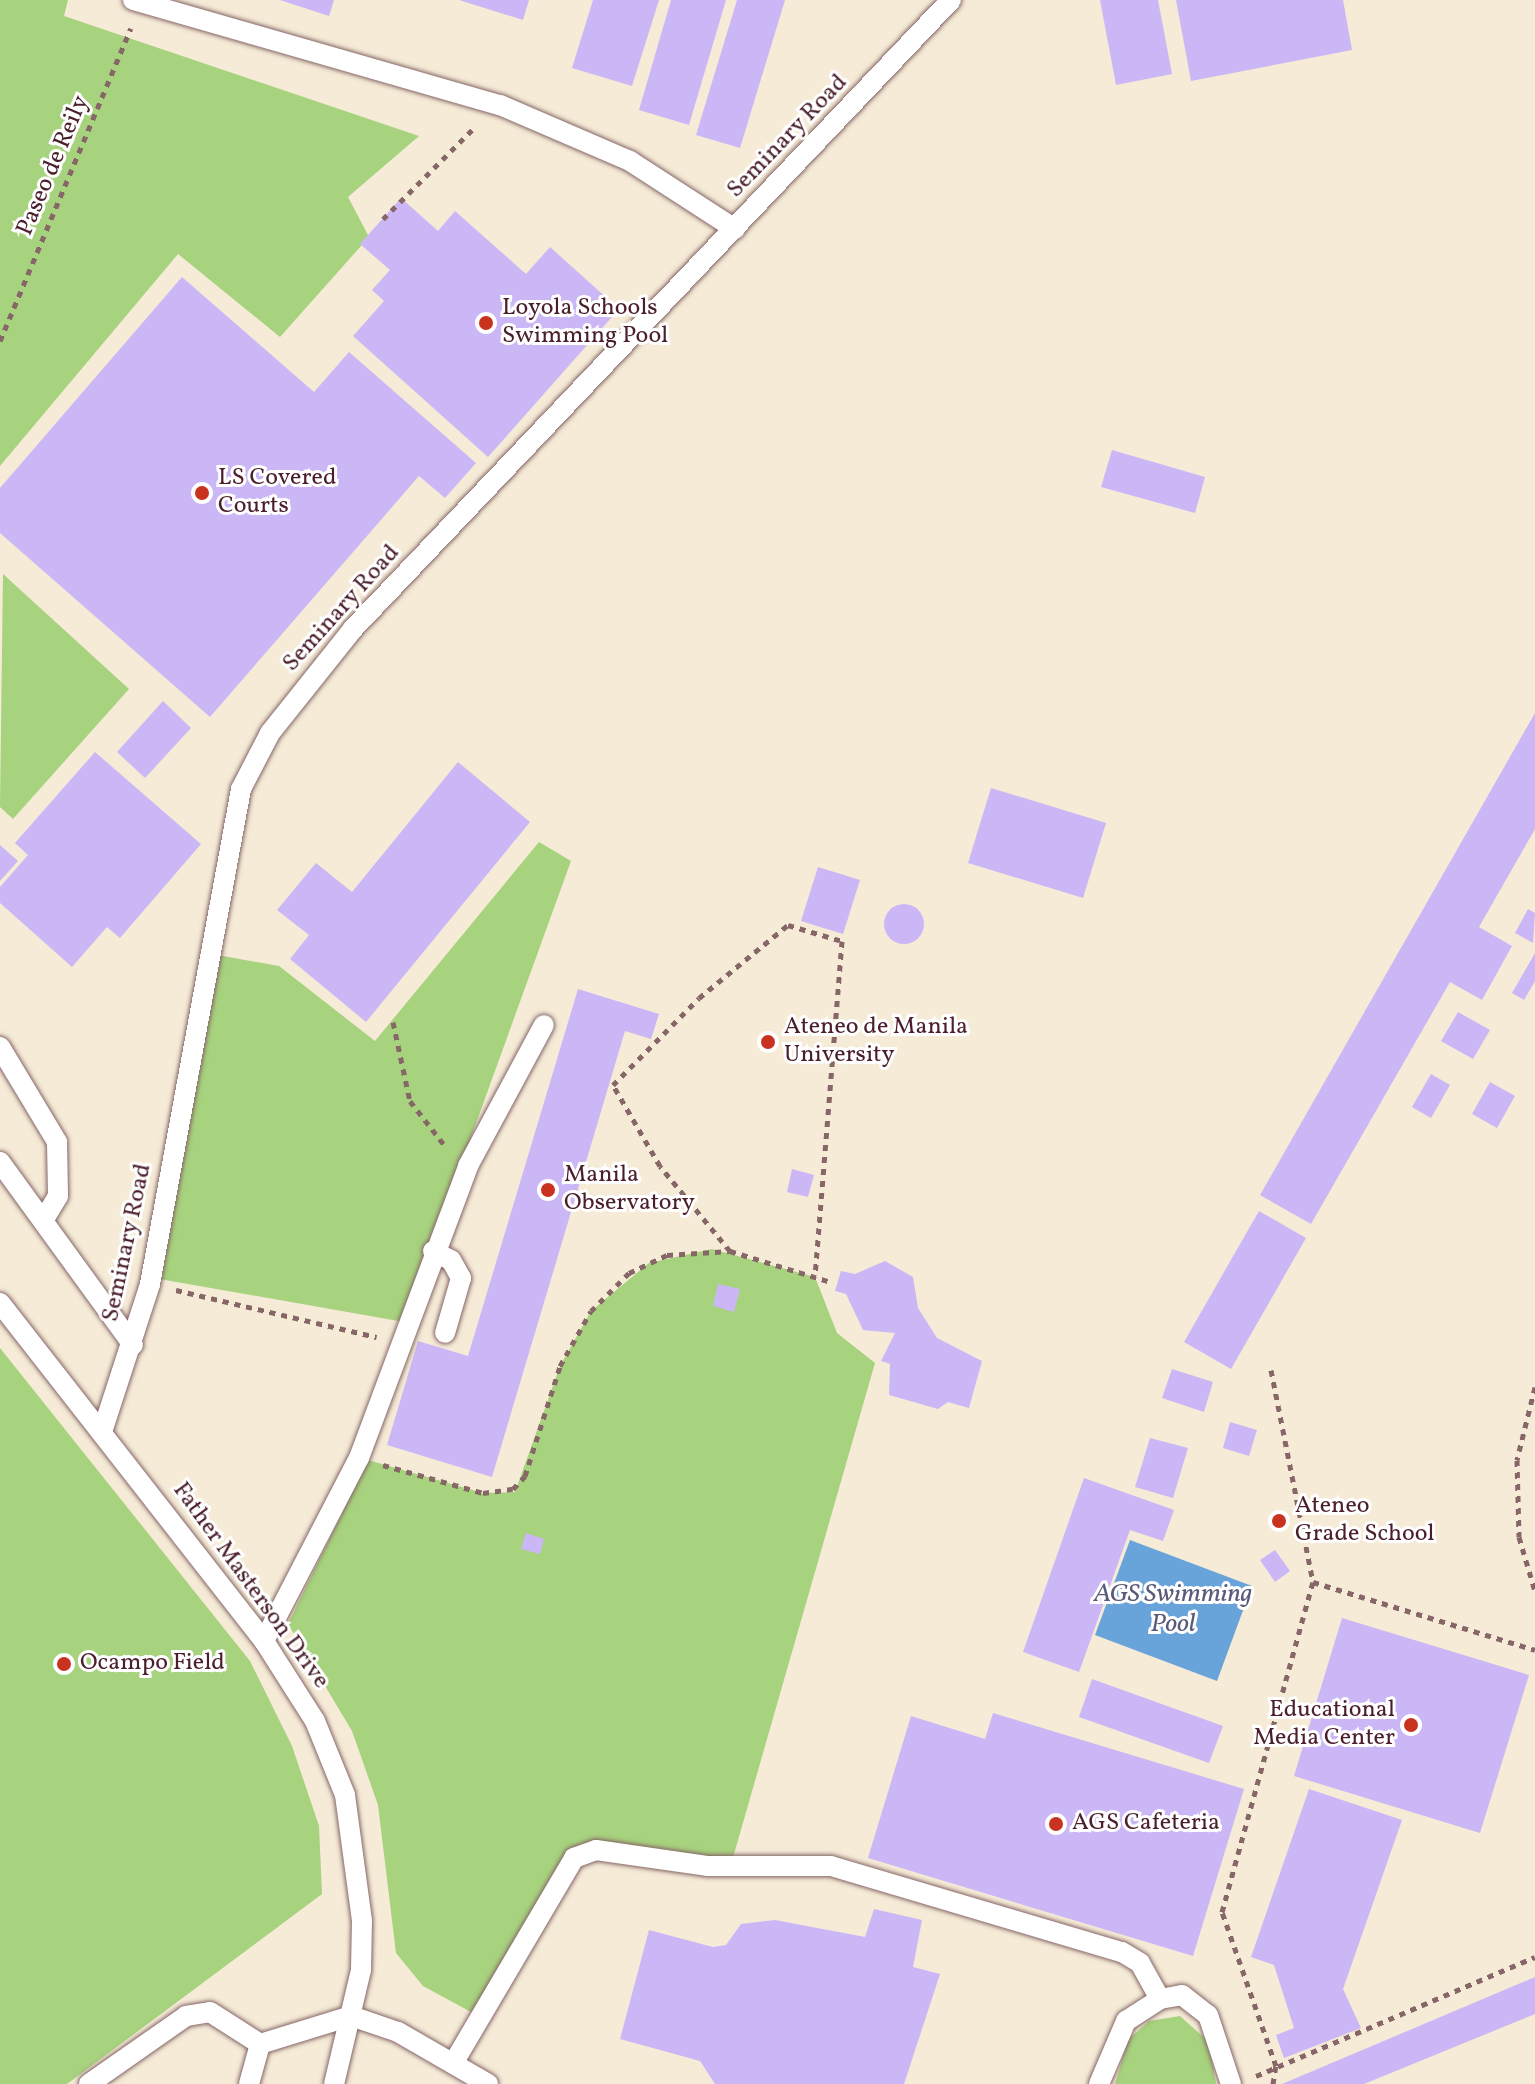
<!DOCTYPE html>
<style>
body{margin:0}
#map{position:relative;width:1535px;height:2084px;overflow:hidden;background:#f5ebd7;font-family:Vollkorn,serif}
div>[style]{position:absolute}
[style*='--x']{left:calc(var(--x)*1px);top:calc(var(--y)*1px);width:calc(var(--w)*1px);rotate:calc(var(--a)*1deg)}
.green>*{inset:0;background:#a7d27e}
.water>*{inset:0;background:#68a4d9}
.building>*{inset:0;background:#cbb7f6}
.round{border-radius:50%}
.path>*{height:5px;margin-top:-2.5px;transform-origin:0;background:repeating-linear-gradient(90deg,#866667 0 6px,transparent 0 12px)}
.roads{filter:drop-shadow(0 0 2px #866667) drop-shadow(0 0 2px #866667)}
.service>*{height:20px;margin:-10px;padding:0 10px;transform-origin:10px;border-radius:10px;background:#fff}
.dots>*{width:22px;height:22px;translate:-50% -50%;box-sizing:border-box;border:4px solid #fff;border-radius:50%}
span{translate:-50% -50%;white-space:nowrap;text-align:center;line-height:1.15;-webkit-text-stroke:6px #fff;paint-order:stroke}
.street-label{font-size:24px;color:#4a1f2b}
.poi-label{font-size:24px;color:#4a1f2b}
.left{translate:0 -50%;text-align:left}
.right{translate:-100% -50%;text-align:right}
.water-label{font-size:26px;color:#585b79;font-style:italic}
</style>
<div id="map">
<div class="green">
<i style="clip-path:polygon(0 0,68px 0,64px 16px,419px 136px,348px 197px,369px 237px,280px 337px,178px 254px,0 466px)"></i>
<i style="clip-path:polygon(3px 574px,129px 689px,13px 819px,0 807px)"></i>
<i style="clip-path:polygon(539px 842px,571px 861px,404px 1322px,154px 1278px,212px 954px,279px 966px,375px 1041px)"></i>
<i style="clip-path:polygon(712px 1249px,815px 1277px,837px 1333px,875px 1363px,728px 1875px,596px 1851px,573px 1861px,484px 2019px,423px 1986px,396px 1953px,378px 1805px,352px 1731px,288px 1624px,368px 1460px,483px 1493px,515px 1492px,560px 1366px,591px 1311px,649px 1263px)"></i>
<i style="clip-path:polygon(0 1348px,250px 1661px,292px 1746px,319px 1826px,322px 1894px,67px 2084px,0 2084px)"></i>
<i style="clip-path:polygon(1180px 2016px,1209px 2042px,1216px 2084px,1115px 2084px,1128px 2040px,1149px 2021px)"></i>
</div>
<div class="water">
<i style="clip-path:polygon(1130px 1540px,1252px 1586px,1217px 1681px,1095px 1635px)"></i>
</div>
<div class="building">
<i style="clip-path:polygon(280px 0,334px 0,329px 16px)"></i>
<i style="clip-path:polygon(459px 0,529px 0,523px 20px)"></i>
<i style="clip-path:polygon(593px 0,659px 0,632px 86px,572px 68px)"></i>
<i style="clip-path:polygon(671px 0,726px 0,689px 125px,639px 110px)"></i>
<i style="clip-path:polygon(737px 0,785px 0,740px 148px,696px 135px)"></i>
<i style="clip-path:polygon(1100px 0,1158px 0,1172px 74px,1116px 85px)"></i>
<i style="clip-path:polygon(1176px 0,1343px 0,1352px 50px,1191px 81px)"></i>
<i style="clip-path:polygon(401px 198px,438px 231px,455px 211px,526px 274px,550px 247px,619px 309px,488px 457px,353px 336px,384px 301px,372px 290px,390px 270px,360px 244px)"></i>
<i style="clip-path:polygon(182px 277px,314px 392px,349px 352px,476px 463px,445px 498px,419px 476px,210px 717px,0 533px,0 488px)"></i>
<i style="clip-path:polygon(1112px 450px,1205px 477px,1195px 513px,1101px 487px)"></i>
<i style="clip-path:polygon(163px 701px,191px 728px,145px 778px,117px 752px)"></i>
<i style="clip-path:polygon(1535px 713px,1535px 829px,1479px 927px,1512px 946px,1482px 1000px,1450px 982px,1311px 1224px,1260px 1195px)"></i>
<i style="clip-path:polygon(95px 752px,201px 844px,120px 938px,107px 927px,72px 967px,0 903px,0 887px,28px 855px,15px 843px)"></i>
<i style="clip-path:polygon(458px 762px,530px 822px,366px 1022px,290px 959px,309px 935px,277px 910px,316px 863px,352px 892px)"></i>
<i style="clip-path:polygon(991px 788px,1106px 823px,1083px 898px,968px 863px)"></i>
<i style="clip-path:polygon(0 845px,18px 861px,0 881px)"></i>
<i style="clip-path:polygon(818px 867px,860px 880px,843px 934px,801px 921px)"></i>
<i class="round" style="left:884px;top:904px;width:40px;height:40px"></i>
<i style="clip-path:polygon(1528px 909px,1535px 913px,1533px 943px,1515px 933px)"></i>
<i style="clip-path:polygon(1535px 953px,1535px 981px,1524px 1000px,1512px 993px)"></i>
<i style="clip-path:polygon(578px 989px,659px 1014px,651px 1039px,625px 1031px,492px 1477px,387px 1445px,418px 1341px,468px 1356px)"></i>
<i style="clip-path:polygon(1458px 1012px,1490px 1030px,1473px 1059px,1441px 1041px)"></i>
<i style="clip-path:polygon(1431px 1074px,1450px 1085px,1431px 1118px,1412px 1107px)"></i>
<i style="clip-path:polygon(1490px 1082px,1515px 1096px,1497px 1128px,1472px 1114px)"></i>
<i style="clip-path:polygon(792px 1169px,814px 1175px,808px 1197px,787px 1192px)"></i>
<i style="clip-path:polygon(1259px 1211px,1306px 1238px,1231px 1369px,1184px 1342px)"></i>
<i style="clip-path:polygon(885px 1261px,913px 1277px,918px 1308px,937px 1338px,982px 1361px,969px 1408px,948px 1402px,938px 1409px,889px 1395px,890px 1364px,881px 1361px,895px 1333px,863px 1330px,846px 1294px,835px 1291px,841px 1271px,855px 1274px)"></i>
<i style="clip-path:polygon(718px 1284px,740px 1289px,734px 1312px,713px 1306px)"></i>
<i style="clip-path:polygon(1172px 1369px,1213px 1382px,1204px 1412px,1162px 1398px)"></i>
<i style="clip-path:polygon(1230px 1422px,1257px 1430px,1249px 1456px,1223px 1448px)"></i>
<i style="clip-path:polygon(1150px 1438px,1188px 1448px,1173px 1498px,1135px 1487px)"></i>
<i style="clip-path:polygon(1084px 1478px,1174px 1510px,1163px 1541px,1130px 1530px,1079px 1672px,1023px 1652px)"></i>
<i style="clip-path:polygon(526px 1533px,544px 1539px,540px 1554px,521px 1549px)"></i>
<i style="clip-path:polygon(1275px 1550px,1290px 1571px,1275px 1582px,1260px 1560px)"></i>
<i style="clip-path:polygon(1342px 1618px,1529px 1675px,1480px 1833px,1294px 1776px)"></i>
<i style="clip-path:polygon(1092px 1679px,1223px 1726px,1209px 1763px,1079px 1717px)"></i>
<i style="clip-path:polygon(993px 1713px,1244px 1789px,1193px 1956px,868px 1858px,911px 1716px,985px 1739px)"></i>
<i style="clip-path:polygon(1309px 1789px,1402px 1820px,1343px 1989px,1361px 2028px,1284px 2058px,1276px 2035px,1294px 2028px,1274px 1965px,1251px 1957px)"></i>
<i style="clip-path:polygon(874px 1909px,922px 1920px,913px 1967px,940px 1974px,904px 2084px,715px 2084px,700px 2061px,620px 2039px,649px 1930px,713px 1947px,726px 1945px,741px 1924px,775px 1920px,865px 1937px)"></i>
<i style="clip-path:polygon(1535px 1977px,1535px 2014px,1364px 2084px,1282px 2084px)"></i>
</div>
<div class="path">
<i style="--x:383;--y:219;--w:130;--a:-45"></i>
<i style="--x:0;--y:341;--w:339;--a:-67.3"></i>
<i style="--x:393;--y:1022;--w:81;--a:77.9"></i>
<i style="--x:410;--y:1101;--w:58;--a:52"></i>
<i style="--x:730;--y:1251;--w:110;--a:-129.5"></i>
<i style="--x:660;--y:1166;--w:94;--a:-120.1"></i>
<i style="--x:613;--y:1085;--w:122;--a:-45.3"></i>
<i style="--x:699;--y:998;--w:115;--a:-39.4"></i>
<i style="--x:788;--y:925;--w:56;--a:16.5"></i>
<i style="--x:842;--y:941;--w:337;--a:94.6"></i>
<i style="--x:176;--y:1290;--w:206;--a:13.2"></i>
<i style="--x:1271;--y:1370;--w:216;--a:78.8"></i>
<i style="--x:1535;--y:1387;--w:75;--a:103.9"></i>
<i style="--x:1517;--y:1460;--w:77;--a:88.5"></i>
<i style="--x:1519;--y:1537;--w:56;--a:73.5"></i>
<i style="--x:383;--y:1465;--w:104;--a:15.6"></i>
<i style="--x:483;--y:1493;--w:30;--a:-8"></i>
<i style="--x:513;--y:1489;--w:18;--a:-47"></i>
<i style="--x:525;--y:1476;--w:115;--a:-72.3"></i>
<i style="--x:560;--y:1366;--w:63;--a:-60.6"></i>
<i style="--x:591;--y:1311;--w:54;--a:-45"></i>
<i style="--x:629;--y:1273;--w:42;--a:-25.3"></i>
<i style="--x:667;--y:1255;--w:63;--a:-3.6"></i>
<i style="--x:730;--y:1251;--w:106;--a:17.1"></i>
<i style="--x:1256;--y:2076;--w:303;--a:-23.1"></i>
<i style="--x:1273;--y:2084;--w:18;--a:-81"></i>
<i style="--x:1276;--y:2066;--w:163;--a:-109.3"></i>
<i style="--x:1222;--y:1912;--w:342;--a:-74.6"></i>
<i style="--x:1313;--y:1582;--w:232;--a:17"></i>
</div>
<div class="roads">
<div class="service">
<i style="--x:133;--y:0;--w:382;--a:16"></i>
<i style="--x:500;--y:105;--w:142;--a:23.3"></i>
<i style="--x:630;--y:161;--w:125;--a:32.9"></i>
<i style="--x:0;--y:1047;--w:111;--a:59"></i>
<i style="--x:57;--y:1142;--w:54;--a:88.9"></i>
<i style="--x:58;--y:1196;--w:29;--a:121"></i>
<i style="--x:0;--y:1162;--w:226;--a:54"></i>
<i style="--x:433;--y:1251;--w:20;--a:27"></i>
<i style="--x:451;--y:1260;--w:21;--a:61"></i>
<i style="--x:461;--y:1278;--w:57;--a:106.2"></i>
<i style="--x:0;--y:1303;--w:429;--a:52"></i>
<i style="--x:264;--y:1641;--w:95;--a:57.5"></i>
<i style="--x:315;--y:1721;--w:80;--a:67.9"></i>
<i style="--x:345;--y:1795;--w:127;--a:82.3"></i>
<i style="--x:362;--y:1921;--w:49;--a:91.2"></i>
<i style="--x:361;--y:1970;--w:117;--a:103.3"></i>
<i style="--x:103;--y:1429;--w:152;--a:-72"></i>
<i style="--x:150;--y:1284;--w:503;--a:-79.58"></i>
<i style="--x:241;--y:789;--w:63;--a:-62.6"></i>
<i style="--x:270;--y:733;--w:133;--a:-51.4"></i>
<i style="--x:353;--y:629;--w:868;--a:-46.45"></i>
<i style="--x:264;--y:1641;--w:206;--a:-62.6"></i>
<i style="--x:359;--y:1458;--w:312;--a:-69.5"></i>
<i style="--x:468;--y:1166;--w:160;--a:-61.7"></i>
<i style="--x:454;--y:2062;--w:237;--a:-59.5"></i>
<i style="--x:574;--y:1858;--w:23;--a:-20"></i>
<i style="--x:596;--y:1850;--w:112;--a:8.2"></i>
<i style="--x:707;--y:1866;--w:124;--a:0"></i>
<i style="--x:831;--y:1866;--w:303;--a:16.5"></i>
<i style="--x:1122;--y:1952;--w:21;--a:31"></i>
<i style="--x:1140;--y:1963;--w:41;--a:60.9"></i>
<i style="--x:89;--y:2084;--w:118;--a:-35"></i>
<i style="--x:186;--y:2016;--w:24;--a:-9"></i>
<i style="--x:210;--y:2012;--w:59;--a:32.6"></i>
<i style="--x:260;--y:2044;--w:95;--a:-17.1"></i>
<i style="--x:351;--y:2016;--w:50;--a:18.8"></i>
<i style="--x:398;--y:2032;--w:104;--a:30"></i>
<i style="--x:249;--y:2084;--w:41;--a:-74.6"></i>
<i style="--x:1099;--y:2084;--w:69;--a:-66.8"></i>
<i style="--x:1126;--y:2021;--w:40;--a:-32.9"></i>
<i style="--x:1160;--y:1999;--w:22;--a:-10"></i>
<i style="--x:1182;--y:1995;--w:33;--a:38"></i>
<i style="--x:1208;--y:2015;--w:73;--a:71.6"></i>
</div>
</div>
<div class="dots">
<i style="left:486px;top:323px;background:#c8321e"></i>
<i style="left:202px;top:493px;background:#c8321e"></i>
<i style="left:768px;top:1042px;background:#c8321e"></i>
<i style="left:548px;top:1190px;background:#c8321e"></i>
<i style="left:1279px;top:1521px;background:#c8321e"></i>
<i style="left:64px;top:1664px;background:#c8321e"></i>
<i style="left:1411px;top:1725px;background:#c8321e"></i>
<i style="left:1056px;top:1824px;background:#c8321e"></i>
</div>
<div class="street-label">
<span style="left:788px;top:137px;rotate:-46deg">Seminary Road</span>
<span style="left:54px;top:166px;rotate:-67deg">Paseo de Reily</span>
<span style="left:342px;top:609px;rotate:-48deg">Seminary Road</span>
<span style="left:128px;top:1243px;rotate:-78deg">Seminary Road</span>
<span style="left:250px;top:1586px;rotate:54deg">Father Masterson Drive</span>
</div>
<div class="poi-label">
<span class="left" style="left:502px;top:323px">Loyola Schools<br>Swimming Pool</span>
<span class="left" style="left:218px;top:493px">LS Covered<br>Courts</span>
<span class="left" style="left:784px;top:1042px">Ateneo de Manila<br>University</span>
<span class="left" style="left:564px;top:1190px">Manila<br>Observatory</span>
<span class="left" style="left:1295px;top:1521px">Ateneo<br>Grade School</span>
<span class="left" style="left:80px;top:1664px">Ocampo Field</span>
<span class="right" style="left:1395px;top:1725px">Educational<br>Media Center</span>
<span class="left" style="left:1072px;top:1824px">AGS Cafeteria</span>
</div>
<div class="water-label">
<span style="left:1173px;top:1610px">AGS Swimming<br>Pool</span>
</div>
</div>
